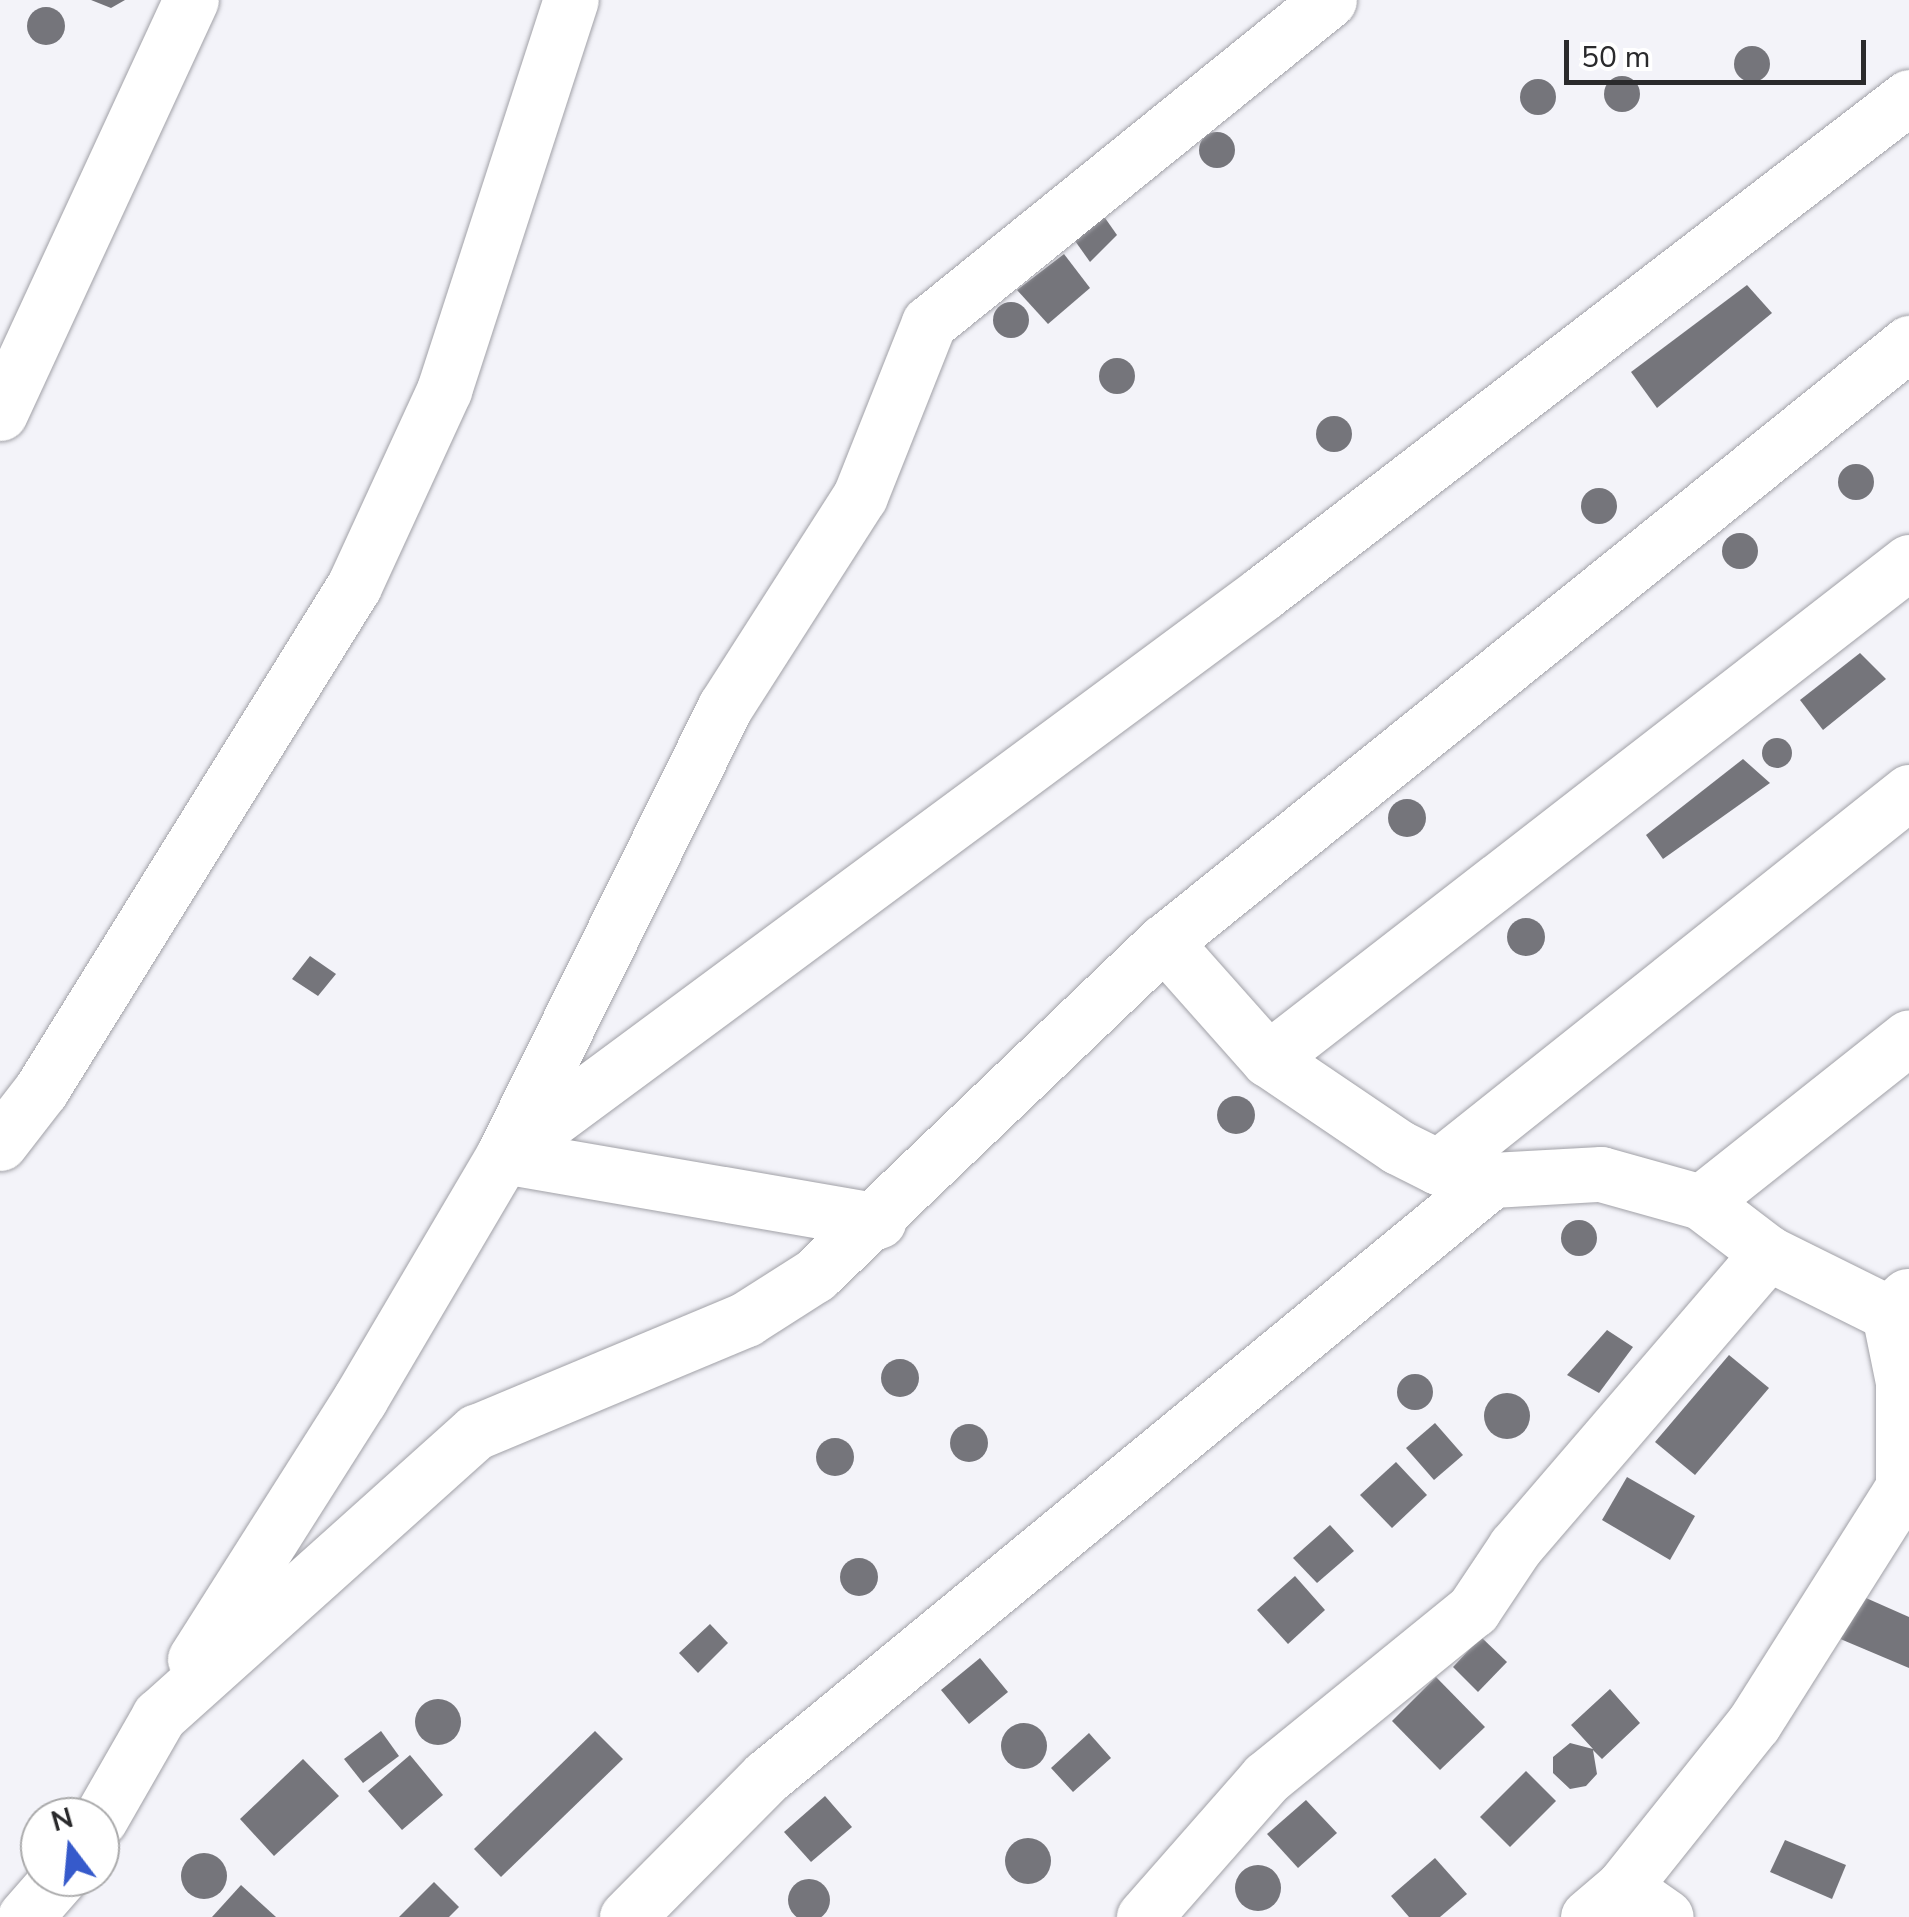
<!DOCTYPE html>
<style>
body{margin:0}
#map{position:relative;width:1909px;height:1917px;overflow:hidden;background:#f3f3f9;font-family:"Nunito Sans",sans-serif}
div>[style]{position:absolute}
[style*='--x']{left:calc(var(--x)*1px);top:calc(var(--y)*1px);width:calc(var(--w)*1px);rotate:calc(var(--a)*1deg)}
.building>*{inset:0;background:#75757b}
.round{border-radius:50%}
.roads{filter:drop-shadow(0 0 2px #a1a1a7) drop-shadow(0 0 2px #a1a1a7)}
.minor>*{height:55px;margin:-27.5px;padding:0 27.5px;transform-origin:27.5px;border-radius:27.5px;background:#fff}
span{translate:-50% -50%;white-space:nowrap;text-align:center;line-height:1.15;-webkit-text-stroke:9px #fff;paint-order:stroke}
.north{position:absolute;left:20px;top:1797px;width:100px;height:100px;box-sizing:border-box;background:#fff;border:2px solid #aaaaab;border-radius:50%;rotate:344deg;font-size:28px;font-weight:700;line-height:40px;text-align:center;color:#2a2a2c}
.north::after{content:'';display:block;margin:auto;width:35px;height:45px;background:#365acb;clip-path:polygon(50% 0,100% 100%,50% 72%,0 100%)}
.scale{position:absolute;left:1564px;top:40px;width:302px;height:45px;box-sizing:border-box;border:5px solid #2a2a2c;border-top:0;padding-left:12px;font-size:30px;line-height:35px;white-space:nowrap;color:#2a2a2c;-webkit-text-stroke:8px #fff;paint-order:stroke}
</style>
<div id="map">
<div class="building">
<i style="clip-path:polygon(91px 0,125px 0,111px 8px)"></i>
<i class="round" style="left:27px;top:7px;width:38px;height:38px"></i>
<i class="round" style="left:1734px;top:46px;width:36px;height:36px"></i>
<i class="round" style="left:1604px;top:76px;width:36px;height:36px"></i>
<i class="round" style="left:1520px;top:79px;width:36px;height:36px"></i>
<i class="round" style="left:1199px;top:132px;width:36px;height:36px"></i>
<i style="clip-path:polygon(1098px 208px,1117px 235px,1090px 262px,1068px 231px)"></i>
<i style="clip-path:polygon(1064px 254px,1090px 288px,1048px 324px,1017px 290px)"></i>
<i style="clip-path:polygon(1747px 285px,1772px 313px,1657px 408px,1631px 372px)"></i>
<i class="round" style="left:993px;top:302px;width:36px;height:36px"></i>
<i class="round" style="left:1099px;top:358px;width:36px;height:36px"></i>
<i class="round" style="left:1316px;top:416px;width:36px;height:36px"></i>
<i class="round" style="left:1838px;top:464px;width:36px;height:36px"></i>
<i class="round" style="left:1581px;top:488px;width:36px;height:36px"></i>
<i class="round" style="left:1722px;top:533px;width:36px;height:36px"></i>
<i style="clip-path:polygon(1860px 653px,1886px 679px,1823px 730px,1800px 700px)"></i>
<i class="round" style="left:1762px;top:738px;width:30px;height:30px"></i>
<i style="clip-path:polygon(1743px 759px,1770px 783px,1663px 859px,1646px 835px)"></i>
<i class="round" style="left:1388px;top:799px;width:38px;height:38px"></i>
<i class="round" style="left:1507px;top:918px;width:38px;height:38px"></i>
<i style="clip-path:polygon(310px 956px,336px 974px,318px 996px,292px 979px)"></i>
<i class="round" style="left:1217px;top:1096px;width:38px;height:38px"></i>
<i class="round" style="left:1561px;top:1220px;width:36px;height:36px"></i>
<i style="clip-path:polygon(1607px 1330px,1633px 1347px,1599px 1393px,1567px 1375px)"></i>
<i style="clip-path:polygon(1729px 1355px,1769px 1388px,1695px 1475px,1655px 1442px)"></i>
<i class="round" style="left:881px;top:1359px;width:38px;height:38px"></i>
<i class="round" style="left:1397px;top:1374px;width:36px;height:36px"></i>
<i class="round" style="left:1484px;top:1393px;width:46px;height:46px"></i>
<i style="clip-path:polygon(1435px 1423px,1463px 1455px,1434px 1480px,1406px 1448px)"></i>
<i class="round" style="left:950px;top:1424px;width:38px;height:38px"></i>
<i class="round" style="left:816px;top:1438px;width:38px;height:38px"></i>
<i style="clip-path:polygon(1396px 1462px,1427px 1495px,1392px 1528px,1360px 1495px)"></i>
<i style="clip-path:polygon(1627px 1477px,1695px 1516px,1670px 1560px,1602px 1520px)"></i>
<i style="clip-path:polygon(1330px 1525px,1354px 1551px,1317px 1583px,1293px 1558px)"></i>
<i class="round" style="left:840px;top:1558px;width:38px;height:38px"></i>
<i style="clip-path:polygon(1295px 1576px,1325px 1610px,1288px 1644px,1257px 1610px)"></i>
<i style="clip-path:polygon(1857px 1594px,1909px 1617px,1909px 1668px,1838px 1638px)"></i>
<i style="clip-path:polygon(710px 1624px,728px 1643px,698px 1673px,679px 1653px)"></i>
<i style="clip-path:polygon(1481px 1637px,1507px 1662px,1478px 1692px,1453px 1667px)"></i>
<i style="clip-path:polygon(980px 1658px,1008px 1692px,969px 1724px,941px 1690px)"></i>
<i style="clip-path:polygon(1436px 1677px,1485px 1727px,1440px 1770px,1392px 1721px)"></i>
<i style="clip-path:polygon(1610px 1689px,1640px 1723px,1602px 1759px,1593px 1750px,1597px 1774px,1586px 1786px,1570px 1789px,1553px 1773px,1553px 1757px,1570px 1743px,1593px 1749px,1571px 1725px)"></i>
<i class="round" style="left:415px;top:1699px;width:46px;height:46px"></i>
<i class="round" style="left:1001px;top:1723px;width:46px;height:46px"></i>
<i style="clip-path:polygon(381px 1731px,399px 1756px,363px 1783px,344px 1759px)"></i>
<i style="clip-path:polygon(595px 1731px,623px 1759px,501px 1877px,474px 1849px)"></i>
<i style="clip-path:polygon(1089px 1733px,1111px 1758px,1073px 1792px,1051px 1768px)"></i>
<i style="clip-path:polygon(410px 1755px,443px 1795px,402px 1830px,368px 1791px)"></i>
<i style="clip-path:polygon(303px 1759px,339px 1796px,274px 1856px,240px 1819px)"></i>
<i style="clip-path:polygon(1526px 1771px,1556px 1801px,1510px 1847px,1480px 1817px)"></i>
<i style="clip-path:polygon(825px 1796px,852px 1827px,811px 1862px,784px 1832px)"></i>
<i style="clip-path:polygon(1306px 1800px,1337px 1833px,1298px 1868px,1267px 1834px)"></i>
<i class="round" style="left:1005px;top:1838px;width:46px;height:46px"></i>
<i style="clip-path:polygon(1785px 1840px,1846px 1865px,1832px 1899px,1770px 1872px)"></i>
<i class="round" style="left:181px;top:1853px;width:46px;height:46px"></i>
<i style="clip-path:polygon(1435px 1858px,1467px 1894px,1440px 1917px,1409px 1917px,1391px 1896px)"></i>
<i class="round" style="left:1235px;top:1865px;width:46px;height:46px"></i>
<i class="round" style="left:788px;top:1879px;width:42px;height:42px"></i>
<i style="clip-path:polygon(434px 1882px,459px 1907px,449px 1917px,399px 1917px)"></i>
<i style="clip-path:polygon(241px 1885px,276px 1917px,212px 1917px)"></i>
</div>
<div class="roads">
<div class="minor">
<i style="--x:0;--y:413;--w:455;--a:-65.2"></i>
<i style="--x:1164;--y:942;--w:157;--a:48.4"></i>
<i style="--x:1268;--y:1059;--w:157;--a:34.1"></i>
<i style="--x:1398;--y:1147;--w:45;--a:26.6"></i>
<i style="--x:1438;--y:1167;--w:56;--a:13.5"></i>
<i style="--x:1492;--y:1180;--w:109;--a:-3.2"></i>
<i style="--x:1601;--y:1174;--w:104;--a:15.6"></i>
<i style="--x:1701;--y:1202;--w:84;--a:37.3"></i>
<i style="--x:1768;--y:1253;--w:157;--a:26.4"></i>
<i style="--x:1268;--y:1059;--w:811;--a:-37.79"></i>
<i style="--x:0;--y:1143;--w:67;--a:-52.3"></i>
<i style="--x:41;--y:1090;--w:593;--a:-58.16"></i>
<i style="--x:354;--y:586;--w:216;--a:-65.3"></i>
<i style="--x:444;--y:390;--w:410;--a:-72"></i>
<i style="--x:509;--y:1151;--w:938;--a:-36.5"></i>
<i style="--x:1263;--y:593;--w:814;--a:-37.52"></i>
<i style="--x:503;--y:1156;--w:381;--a:9.8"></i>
<i style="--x:1438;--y:1167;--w:602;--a:-38.53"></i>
<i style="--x:1701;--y:1202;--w:265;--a:-38.4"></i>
<i style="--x:195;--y:1659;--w:308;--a:-57.6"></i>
<i style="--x:360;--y:1399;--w:282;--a:-59.5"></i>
<i style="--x:503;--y:1156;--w:501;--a:-63.69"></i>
<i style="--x:725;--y:707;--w:250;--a:-57.4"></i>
<i style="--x:860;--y:496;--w:186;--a:-68.3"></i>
<i style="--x:929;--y:323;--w:514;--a:-38.92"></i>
<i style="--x:100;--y:1819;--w:119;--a:-60.2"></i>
<i style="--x:159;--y:1716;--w:426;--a:-41.9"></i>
<i style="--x:476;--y:1432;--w:293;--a:-22.7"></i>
<i style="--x:746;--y:1319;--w:82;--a:-32.5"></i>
<i style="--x:815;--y:1275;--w:482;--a:-43.7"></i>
<i style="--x:1164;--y:942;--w:956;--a:-38.8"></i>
<i style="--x:1623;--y:1887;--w:52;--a:34.9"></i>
<i style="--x:25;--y:1917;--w:53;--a:-48.8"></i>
<i style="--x:627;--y:1917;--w:197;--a:-45.2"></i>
<i style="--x:766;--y:1777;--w:940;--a:-39.43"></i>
<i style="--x:1144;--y:1917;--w:185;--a:-48.7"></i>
<i style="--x:1266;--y:1778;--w:267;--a:-39.1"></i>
<i style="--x:1473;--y:1610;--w:76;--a:-56.3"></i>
<i style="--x:1515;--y:1547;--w:388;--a:-49.3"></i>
<i style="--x:1588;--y:1917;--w:46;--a:-40.6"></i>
<i style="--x:1623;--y:1887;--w:210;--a:-51.4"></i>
<i style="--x:1754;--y:1723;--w:279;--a:-57.7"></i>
<i style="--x:1903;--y:1487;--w:105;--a:-90"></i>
<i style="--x:1903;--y:1382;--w:70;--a:-101.5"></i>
<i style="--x:1889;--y:1313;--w:25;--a:-43"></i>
</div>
</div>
<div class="north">N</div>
<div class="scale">50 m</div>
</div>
